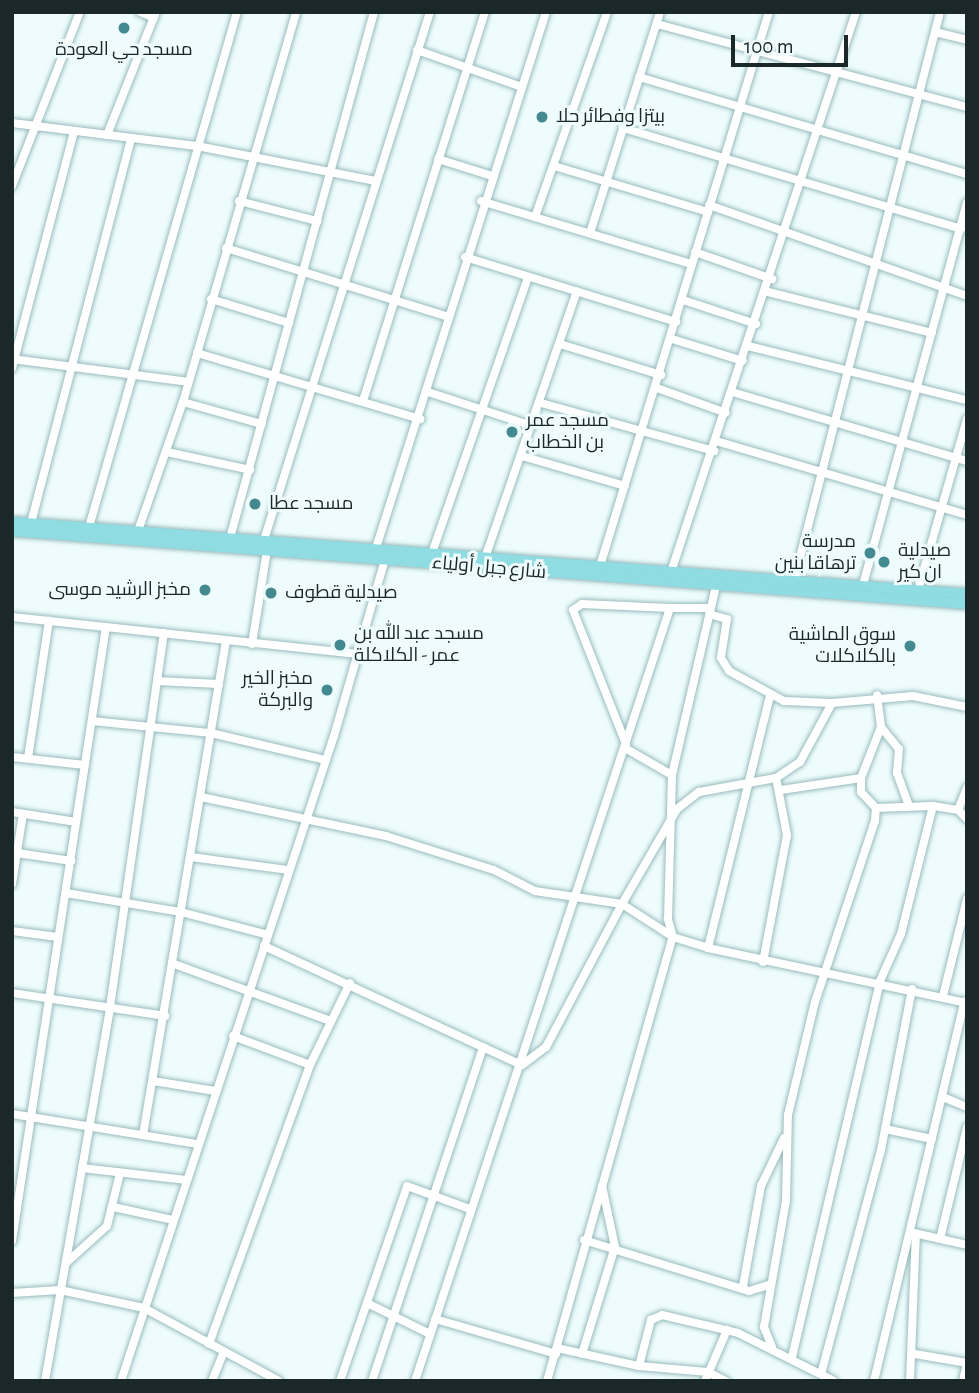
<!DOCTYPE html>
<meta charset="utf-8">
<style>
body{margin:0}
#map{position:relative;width:979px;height:1393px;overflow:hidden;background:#eefcfd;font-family:"Alegreya Sans",Cairo,sans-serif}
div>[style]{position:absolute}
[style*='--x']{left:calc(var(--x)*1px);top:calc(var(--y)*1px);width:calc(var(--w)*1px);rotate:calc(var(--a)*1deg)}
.roads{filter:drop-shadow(0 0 2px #99bbbe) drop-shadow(0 0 2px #99bbbe)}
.minor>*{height:8px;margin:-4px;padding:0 4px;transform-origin:4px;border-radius:4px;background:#fff}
.major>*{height:10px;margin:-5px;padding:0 5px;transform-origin:5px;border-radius:5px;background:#8fdce2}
.dots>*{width:19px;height:19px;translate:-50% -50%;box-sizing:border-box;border:4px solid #eefcfd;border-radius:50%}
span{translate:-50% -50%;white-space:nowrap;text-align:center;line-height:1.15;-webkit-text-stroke:6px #eefcfd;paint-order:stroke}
.poi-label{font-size:19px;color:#1b2829}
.left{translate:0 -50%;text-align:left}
.right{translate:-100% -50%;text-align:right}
.street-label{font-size:19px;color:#1b2829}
.frame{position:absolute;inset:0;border:14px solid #1b2829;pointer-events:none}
.scale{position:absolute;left:731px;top:35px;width:117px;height:32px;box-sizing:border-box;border:4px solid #1b2829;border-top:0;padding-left:9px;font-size:21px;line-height:24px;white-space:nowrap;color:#1b2829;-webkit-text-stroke:5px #eefcfd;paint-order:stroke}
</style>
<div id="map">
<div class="roads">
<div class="minor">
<i style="--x:140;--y:12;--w:15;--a:23"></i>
<i style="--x:657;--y:24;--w:321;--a:15"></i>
<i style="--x:935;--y:32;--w:33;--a:14"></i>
<i style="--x:417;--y:50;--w:108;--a:19.4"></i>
<i style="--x:639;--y:77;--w:342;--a:16.5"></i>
<i style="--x:12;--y:123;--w:186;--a:7.1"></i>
<i style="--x:197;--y:146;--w:182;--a:11.1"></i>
<i style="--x:623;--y:128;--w:353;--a:16.6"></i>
<i style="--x:107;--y:135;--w:132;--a:-68.3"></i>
<i style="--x:438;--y:159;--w:53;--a:17.4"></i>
<i style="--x:554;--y:166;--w:161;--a:16.6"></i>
<i style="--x:12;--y:186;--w:187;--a:-68.7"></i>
<i style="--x:239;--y:201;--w:81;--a:14.4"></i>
<i style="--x:481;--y:201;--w:219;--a:16.7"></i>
<i style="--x:709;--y:205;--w:274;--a:19.4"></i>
<i style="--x:535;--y:217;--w:217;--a:-70.6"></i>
<i style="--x:590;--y:233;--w:232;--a:-72.4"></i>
<i style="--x:226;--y:248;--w:233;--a:17.2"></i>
<i style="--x:695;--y:252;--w:82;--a:19.3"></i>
<i style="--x:465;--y:257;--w:221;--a:17.1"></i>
<i style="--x:768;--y:292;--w:169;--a:14"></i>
<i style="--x:211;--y:299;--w:82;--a:17.1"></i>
<i style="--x:683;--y:300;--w:77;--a:18.2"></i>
<i style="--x:672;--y:339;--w:74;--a:17.2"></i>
<i style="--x:560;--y:344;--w:106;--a:17.1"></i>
<i style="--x:748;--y:346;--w:226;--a:13.9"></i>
<i style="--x:197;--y:353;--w:233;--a:16.5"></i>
<i style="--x:12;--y:359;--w:177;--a:7.4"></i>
<i style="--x:12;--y:368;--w:244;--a:-75.3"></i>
<i style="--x:657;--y:388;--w:73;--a:19.9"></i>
<i style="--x:428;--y:392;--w:109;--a:18.1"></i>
<i style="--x:732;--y:392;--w:245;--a:16.4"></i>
<i style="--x:363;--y:401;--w:408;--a:-72.6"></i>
<i style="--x:183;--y:402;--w:82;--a:15.6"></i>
<i style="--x:541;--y:403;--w:180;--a:15.5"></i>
<i style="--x:716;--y:441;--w:262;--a:16.4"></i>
<i style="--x:167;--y:452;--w:85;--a:12.2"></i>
<i style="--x:522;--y:456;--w:107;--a:16.2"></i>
<i style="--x:31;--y:523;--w:398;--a:-75.4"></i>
<i style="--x:89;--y:527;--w:536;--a:-73.97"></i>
<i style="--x:138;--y:531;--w:137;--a:-70.8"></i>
<i style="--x:183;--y:402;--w:406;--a:-73.8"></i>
<i style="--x:230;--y:538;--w:545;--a:-74.69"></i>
<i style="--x:264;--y:540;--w:553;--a:-72.55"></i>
<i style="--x:376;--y:548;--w:562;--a:-72.4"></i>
<i style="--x:432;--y:553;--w:292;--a:-70.8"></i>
<i style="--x:485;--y:558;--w:282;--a:-71"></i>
<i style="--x:600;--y:566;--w:579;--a:-73.04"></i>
<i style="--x:671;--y:572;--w:590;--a:-71.72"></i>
<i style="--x:794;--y:581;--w:587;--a:-75.61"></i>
<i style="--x:863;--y:585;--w:396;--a:-74.8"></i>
<i style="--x:918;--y:590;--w:178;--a:-74"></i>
<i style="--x:709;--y:614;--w:19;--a:16"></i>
<i style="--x:727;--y:619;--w:39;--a:99"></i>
<i style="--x:721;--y:658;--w:15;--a:58"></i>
<i style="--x:729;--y:671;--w:63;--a:28.6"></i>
<i style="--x:784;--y:701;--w:48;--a:2.4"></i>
<i style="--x:12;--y:617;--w:350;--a:6.1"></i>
<i style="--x:252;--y:644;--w:95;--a:-80.9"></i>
<i style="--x:157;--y:681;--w:62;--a:2.8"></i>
<i style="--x:92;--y:721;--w:120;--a:5.8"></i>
<i style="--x:211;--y:733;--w:117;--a:13.3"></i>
<i style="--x:881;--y:727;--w:28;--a:51"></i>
<i style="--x:899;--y:749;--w:24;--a:95"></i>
<i style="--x:897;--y:773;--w:35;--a:70"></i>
<i style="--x:626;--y:744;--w:144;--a:-111.6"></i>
<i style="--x:573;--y:610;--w:11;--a:-34"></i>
<i style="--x:582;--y:604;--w:88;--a:2.6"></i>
<i style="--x:625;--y:748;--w:54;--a:29.9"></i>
<i style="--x:12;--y:757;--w:73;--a:6.3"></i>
<i style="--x:28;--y:758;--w:139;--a:-81.3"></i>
<i style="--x:781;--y:790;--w:81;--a:-8.5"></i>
<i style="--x:861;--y:778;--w:55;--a:-68.6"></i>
<i style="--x:881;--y:727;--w:32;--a:-97"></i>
<i style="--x:201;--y:797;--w:189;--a:11.9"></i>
<i style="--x:386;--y:836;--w:113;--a:17.5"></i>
<i style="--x:494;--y:870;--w:46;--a:27.1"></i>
<i style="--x:535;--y:891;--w:88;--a:8.5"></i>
<i style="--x:622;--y:904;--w:110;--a:-59.9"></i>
<i style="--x:677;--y:809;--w:28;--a:-38"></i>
<i style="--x:699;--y:792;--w:78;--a:-10.3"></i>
<i style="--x:776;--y:778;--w:29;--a:-34"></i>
<i style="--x:800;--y:762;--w:67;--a:-61.5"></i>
<i style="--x:832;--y:703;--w:81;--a:-4.9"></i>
<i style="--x:913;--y:696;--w:55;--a:11.5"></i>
<i style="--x:876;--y:808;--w:57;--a:-2"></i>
<i style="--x:933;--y:806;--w:25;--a:9"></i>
<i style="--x:958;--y:810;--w:13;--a:45"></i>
<i style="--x:958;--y:810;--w:24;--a:-68"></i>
<i style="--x:12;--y:812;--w:65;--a:8.9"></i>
<i style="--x:17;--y:853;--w:55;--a:8.4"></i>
<i style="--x:191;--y:857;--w:99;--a:7.6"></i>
<i style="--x:12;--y:884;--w:71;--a:-81.1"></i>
<i style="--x:66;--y:893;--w:117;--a:9.4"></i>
<i style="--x:181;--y:912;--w:90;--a:14.8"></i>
<i style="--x:12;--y:931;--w:46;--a:7.4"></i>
<i style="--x:264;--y:946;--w:284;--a:24.8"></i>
<i style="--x:522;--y:1065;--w:30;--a:-37"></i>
<i style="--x:546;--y:1047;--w:162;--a:-62"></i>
<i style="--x:622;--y:904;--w:61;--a:32.9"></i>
<i style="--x:673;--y:937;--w:37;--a:17"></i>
<i style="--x:708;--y:948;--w:265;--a:12"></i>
<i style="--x:708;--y:948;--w:260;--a:-76.2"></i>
<i style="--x:763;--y:962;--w:129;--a:-79.3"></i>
<i style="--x:787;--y:835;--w:58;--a:-100.9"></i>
<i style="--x:174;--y:964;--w:167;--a:20"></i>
<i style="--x:12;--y:993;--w:155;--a:8.5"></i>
<i style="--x:943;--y:996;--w:100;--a:-76.1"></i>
<i style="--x:233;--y:1036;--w:82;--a:20.6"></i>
<i style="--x:153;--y:1081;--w:63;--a:9.2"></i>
<i style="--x:943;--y:1097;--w:26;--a:23"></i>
<i style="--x:12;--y:1114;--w:187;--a:9.2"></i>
<i style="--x:885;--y:1129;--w:48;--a:12"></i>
<i style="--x:143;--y:1135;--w:501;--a:-80.46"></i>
<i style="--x:82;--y:1168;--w:105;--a:6.6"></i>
<i style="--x:113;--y:1207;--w:61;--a:12.2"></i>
<i style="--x:914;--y:1233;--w:54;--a:12.8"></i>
<i style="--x:940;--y:1239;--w:115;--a:-76.4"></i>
<i style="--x:584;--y:1240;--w:173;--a:17.2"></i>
<i style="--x:749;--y:1291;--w:21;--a:-17"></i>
<i style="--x:12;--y:1241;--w:621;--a:-81.3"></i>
<i style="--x:66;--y:1263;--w:55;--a:-42.1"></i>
<i style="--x:107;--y:1226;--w:55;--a:-76.2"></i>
<i style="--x:743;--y:1286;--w:102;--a:-79.8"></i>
<i style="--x:761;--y:1186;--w:53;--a:-64.4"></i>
<i style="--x:12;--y:1293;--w:48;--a:-3.6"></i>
<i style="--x:60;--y:1290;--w:86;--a:12.1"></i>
<i style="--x:144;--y:1308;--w:153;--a:28.4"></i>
<i style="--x:367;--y:1303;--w:70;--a:26.2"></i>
<i style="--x:435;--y:1319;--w:126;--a:16.1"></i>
<i style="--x:209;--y:1344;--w:297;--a:-70.1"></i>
<i style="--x:310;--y:1065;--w:91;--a:-64"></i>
<i style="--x:772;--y:1347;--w:22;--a:-112"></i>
<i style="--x:764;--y:1327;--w:128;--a:-80.1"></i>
<i style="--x:786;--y:1201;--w:86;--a:-88.7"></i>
<i style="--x:788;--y:1115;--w:116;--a:-76.6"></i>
<i style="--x:815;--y:1002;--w:191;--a:-71.7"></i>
<i style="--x:875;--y:821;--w:13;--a:-86"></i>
<i style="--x:876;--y:808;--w:22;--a:-133"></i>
<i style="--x:861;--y:792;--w:14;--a:-90"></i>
<i style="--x:557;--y:1348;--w:84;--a:12.4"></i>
<i style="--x:639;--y:1366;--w:48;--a:-75.4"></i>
<i style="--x:651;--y:1320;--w:12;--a:-24"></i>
<i style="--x:662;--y:1315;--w:78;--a:13.3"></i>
<i style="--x:738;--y:1333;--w:107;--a:26.6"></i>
<i style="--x:582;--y:1354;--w:112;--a:-72.9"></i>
<i style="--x:615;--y:1247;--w:62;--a:-102"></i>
<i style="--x:915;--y:1354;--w:53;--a:9.8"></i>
<i style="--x:792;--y:1357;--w:386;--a:-76.8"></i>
<i style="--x:880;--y:981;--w:51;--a:-65.9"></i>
<i style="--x:901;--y:934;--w:132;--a:-76"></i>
<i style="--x:639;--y:1366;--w:69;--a:5"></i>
<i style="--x:708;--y:1372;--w:20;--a:27"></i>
<i style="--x:821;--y:1374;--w:232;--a:-75"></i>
<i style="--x:881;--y:1150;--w:164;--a:-79.1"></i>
<i style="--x:45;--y:1381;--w:380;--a:-80.1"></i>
<i style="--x:110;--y:1007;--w:378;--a:-81.8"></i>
<i style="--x:121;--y:1381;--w:679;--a:-71.73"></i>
<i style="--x:334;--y:736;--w:187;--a:-73.9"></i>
<i style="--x:212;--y:1381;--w:31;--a:-68"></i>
<i style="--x:340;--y:1381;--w:206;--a:-71"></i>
<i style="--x:407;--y:1186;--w:67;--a:20.1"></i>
<i style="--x:372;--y:1381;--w:352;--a:-71.6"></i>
<i style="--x:415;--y:1381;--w:814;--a:-71.74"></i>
<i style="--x:670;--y:608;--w:40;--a:0"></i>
<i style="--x:547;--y:1381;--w:462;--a:-74.2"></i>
<i style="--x:673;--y:937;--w:19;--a:-106"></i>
<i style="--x:668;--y:919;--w:144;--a:-88.4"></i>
<i style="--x:672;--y:775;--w:194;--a:-76.9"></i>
<i style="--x:705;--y:1381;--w:56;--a:-66.7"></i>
<i style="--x:874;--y:1381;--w:390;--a:-76.6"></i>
<i style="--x:910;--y:1381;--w:147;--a:-87.7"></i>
<i style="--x:963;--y:1381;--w:18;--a:-77"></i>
</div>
<div class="major">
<i style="--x:12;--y:522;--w:958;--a:4.31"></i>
<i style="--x:12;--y:531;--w:958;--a:4.37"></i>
</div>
</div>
<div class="dots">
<i style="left:124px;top:28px;background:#438a90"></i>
<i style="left:542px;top:117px;background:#438a90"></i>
<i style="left:512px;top:432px;background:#438a90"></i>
<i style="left:255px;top:504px;background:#438a90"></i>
<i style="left:870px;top:553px;background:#438a90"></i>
<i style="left:884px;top:562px;background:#438a90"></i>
<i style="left:205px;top:590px;background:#438a90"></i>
<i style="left:271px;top:593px;background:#438a90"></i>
<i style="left:340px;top:645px;background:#438a90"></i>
<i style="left:910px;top:646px;background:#438a90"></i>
<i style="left:327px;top:690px;background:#438a90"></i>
</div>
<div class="poi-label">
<span style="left:124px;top:50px">مسجد حي العودة</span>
<span class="left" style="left:556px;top:117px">بيتزا وفطائر حلا</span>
<span class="left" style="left:526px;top:432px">مسجد عمر<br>بن الخطاب</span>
<span class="left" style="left:269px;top:504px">مسجد عطا</span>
<span class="right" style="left:856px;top:553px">مدرسة<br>ترهاقا بنين</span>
<span class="left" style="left:898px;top:562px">صيدلية<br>ان كير</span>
<span class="right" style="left:191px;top:590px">مخبز الرشيد موسى</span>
<span class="left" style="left:285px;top:593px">صيدلية قطوف</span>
<span class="left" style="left:354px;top:645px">مسجد عبد الله بن<br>عمر - الكلاكلة</span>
<span class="right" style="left:896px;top:646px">سوق الماشية<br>بالكلاكلات</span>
<span class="right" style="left:313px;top:690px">مخبز الخير<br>والبركة</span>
</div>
<div class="street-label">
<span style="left:489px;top:568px;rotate:5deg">شارع جبل أولياء</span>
</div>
<div class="frame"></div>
<div class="scale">100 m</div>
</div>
